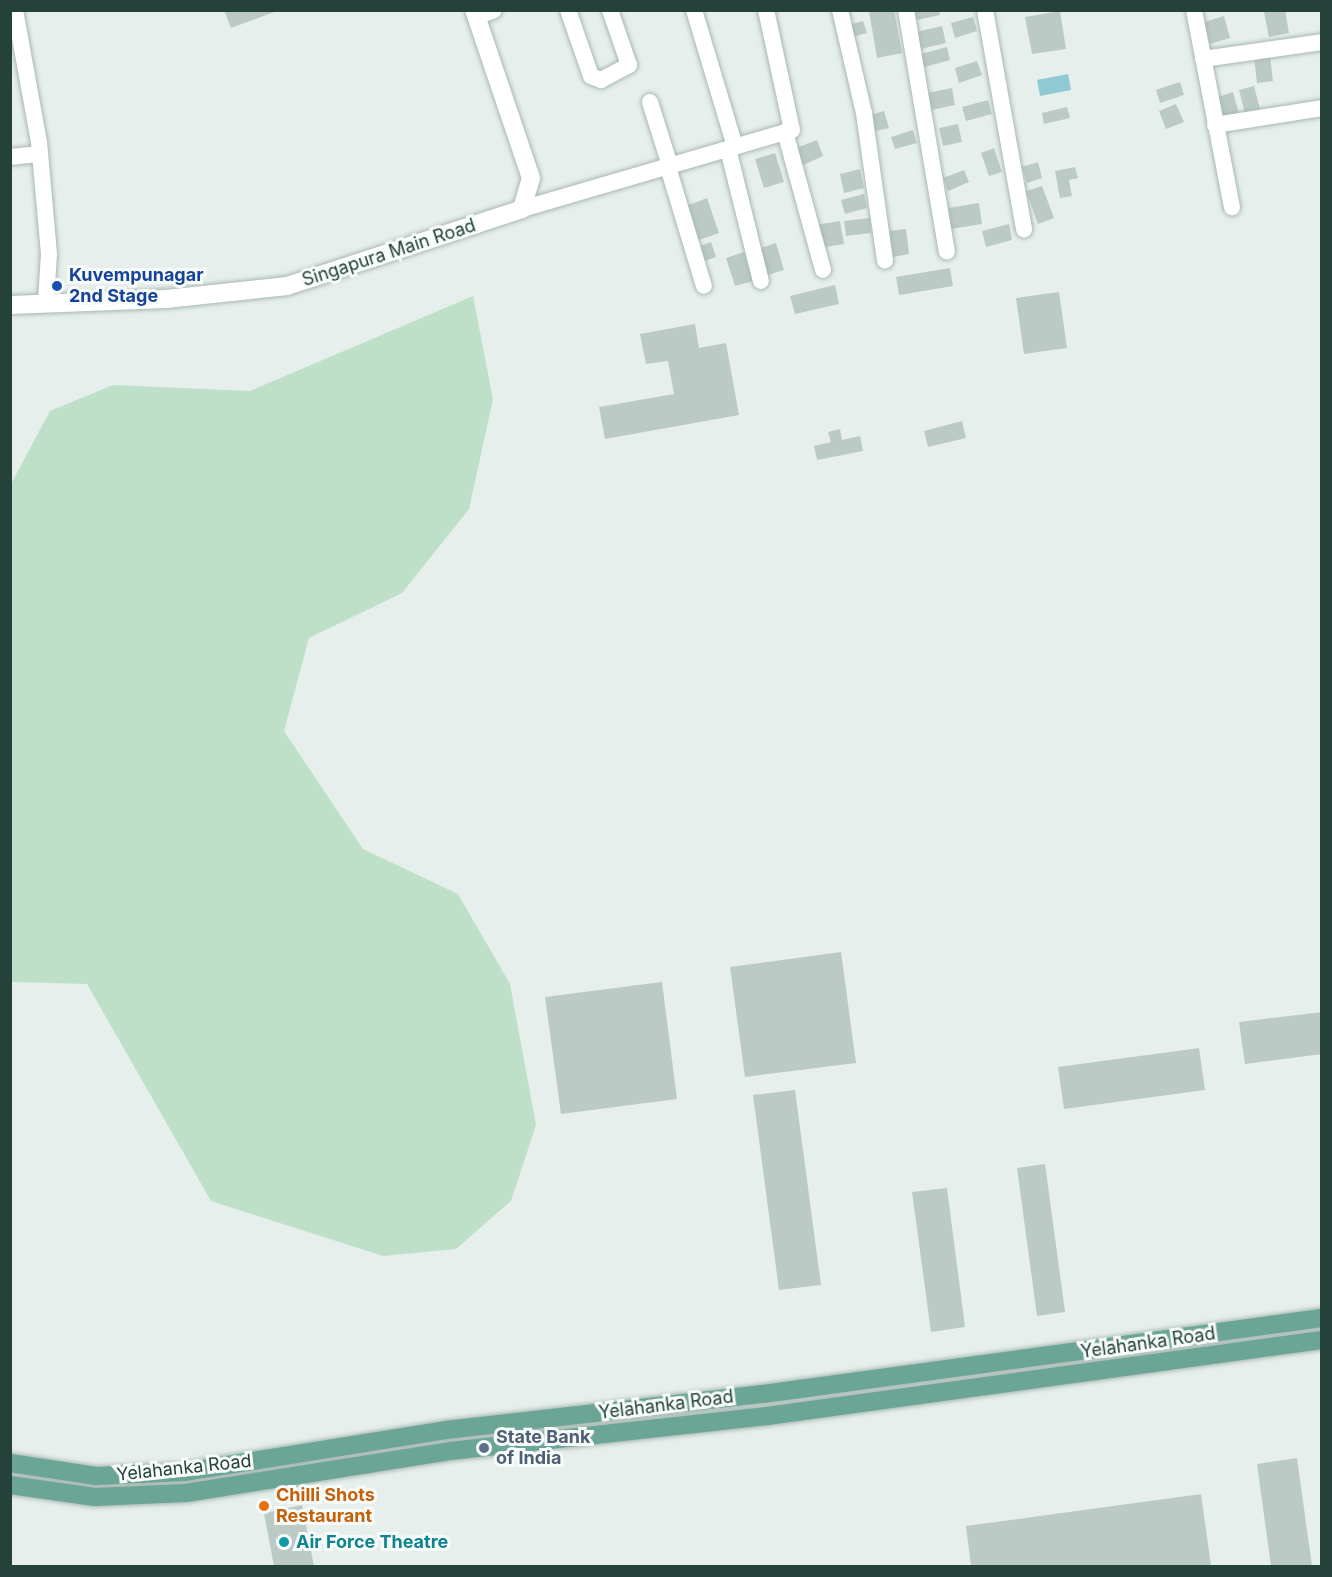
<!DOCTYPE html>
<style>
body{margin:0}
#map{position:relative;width:1332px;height:1577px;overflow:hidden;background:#e6efeb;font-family:Inter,sans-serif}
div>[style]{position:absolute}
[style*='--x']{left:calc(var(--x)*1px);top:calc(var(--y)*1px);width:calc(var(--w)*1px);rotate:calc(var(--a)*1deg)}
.green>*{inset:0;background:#bfe0c8}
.water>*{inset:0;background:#8ec9d4}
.building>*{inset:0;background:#bbcac4}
.roads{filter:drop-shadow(0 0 2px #a8b8b2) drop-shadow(0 0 2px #a8b8b2)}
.street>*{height:16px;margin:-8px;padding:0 8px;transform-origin:8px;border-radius:8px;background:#fff}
.secondary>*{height:18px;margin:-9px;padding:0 9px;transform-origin:9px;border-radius:9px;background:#fff}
.primary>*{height:18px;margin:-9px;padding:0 9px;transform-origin:9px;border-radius:9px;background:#6aa596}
.dots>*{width:16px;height:16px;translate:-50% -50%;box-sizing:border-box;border:3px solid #f7fbf9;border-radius:50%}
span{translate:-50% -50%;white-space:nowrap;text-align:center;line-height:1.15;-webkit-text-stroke:6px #f7fbf9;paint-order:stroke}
.street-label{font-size:18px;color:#24423a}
.transit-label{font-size:18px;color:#164399;font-weight:700}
.left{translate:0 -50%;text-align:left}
.service-label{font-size:18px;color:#4e5e75;font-weight:700}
.food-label{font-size:18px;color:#c56008;font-weight:700}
.culture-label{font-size:18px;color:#0d838f;font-weight:700}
.frame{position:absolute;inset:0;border:12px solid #24423a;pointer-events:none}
</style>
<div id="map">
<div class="green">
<i style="clip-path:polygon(473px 296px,493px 399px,469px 509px,402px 593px,309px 638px,284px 731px,363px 849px,458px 894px,510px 984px,536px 1125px,511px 1201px,456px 1249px,383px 1256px,211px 1201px,87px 984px,11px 982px,11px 484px,50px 411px,113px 385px,250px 391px)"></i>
</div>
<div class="water">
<i style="clip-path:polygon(1068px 74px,1071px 90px,1040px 96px,1037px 80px)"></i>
</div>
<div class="building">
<i style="clip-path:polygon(224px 10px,277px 10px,277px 11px,231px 28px)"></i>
<i style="clip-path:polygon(894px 10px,902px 53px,877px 58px,869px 11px)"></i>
<i style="clip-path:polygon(914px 10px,939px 10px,940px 15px,917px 20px)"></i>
<i style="clip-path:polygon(1285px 10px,1289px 33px,1269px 37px,1264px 12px)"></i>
<i style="clip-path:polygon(1060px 11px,1066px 49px,1032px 54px,1025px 17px)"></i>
<i style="clip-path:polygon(1224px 16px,1230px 38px,1210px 44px,1204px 22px)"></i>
<i style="clip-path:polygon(973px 17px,977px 31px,955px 38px,951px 23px)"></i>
<i style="clip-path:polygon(863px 21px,867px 33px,852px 37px,848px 25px)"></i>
<i style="clip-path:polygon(942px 26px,946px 43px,916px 50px,912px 33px)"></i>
<i style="clip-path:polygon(947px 47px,950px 60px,921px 68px,917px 55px)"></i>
<i style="clip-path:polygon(1270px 56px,1273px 81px,1257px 83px,1254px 58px)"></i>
<i style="clip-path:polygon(977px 61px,982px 75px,959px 83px,955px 68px)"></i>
<i style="clip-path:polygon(1180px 82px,1184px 95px,1160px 103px,1156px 90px)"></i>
<i style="clip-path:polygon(1254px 86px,1260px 109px,1245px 113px,1239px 90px)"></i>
<i style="clip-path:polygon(952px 88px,955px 105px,932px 110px,928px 93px)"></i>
<i style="clip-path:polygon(1233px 92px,1239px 114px,1221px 119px,1215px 98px)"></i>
<i style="clip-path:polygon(988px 100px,992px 114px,966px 121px,962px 107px)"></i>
<i style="clip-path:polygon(1176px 104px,1184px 122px,1166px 129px,1159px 111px)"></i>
<i style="clip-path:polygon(1067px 107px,1070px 118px,1044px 124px,1042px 113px)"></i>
<i style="clip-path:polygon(884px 111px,889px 128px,871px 132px,867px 116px)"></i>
<i style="clip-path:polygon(958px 124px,962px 142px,943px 146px,939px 128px)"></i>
<i style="clip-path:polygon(913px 130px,917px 143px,895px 149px,891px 137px)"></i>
<i style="clip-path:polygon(817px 140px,823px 156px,801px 166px,794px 149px)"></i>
<i style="clip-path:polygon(994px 148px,1002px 172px,989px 176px,981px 153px)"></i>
<i style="clip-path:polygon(775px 153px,784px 182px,764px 188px,755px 159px)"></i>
<i style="clip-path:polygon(1038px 162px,1042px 178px,1027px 183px,1022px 167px)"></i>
<i style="clip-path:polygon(1075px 167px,1078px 178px,1069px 180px,1072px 196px,1060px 198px,1055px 171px)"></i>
<i style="clip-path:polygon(860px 169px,864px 188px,844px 193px,840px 174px)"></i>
<i style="clip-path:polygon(964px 170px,969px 182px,948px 191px,943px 178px)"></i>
<i style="clip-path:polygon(1042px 186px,1054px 218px,1038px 224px,1026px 191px)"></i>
<i style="clip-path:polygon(864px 194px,867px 208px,845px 214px,841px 200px)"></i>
<i style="clip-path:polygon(707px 198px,719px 233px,696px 241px,684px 207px)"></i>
<i style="clip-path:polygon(979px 203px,982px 224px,951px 229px,948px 208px)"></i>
<i style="clip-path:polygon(870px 218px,871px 233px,846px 236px,844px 221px)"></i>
<i style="clip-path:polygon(840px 221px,844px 244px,819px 248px,815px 225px)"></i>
<i style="clip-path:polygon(1009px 224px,1012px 240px,986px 247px,982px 231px)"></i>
<i style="clip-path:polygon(906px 229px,909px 254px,893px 257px,889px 231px)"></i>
<i style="clip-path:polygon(711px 242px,716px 257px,702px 262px,697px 247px)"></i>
<i style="clip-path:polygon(776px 243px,784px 270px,768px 275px,760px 248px)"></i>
<i style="clip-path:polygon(744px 252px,753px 281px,735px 286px,726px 258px)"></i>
<i style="clip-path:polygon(950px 268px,953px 286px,899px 295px,896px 277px)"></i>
<i style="clip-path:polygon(835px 285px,839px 304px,795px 314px,790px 296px)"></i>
<i style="clip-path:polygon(1059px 292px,1067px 348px,1024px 354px,1016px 298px)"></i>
<i style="clip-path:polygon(695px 324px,699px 348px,726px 343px,739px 415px,605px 439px,599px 407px,674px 394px,668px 361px,646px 364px,640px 334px)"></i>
<i style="clip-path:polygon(962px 421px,966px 438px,928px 447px,924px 431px)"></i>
<i style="clip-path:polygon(840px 429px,842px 440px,860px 436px,863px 451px,817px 460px,814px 446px,831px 442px,828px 432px)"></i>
<i style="clip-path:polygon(841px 952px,856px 1063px,745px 1077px,730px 967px)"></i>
<i style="clip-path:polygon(662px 982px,677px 1099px,561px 1114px,545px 997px)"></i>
<i style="clip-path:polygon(1322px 1012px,1322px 1054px,1245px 1064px,1239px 1022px)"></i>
<i style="clip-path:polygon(1199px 1048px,1205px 1090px,1064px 1109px,1058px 1067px)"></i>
<i style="clip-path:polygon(795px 1090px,821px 1285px,779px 1290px,753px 1095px)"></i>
<i style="clip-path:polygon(1045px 1164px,1065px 1312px,1037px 1316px,1017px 1168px)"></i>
<i style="clip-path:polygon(947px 1188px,965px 1327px,931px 1332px,912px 1192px)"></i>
<i style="clip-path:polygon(1297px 1458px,1312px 1566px,1271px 1566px,1257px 1464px)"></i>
<i style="clip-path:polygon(1201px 1494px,1211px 1566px,971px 1566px,966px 1526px)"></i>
<i style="clip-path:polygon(302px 1505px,314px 1566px,274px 1566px,264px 1513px)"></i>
</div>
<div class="roads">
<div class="street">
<i style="--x:15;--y:10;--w:134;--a:79.7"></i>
<i style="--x:39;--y:142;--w:112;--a:84.9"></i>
<i style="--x:49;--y:254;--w:46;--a:93.7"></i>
<i style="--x:568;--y:10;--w:70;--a:70.8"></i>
<i style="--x:591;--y:76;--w:11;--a:22"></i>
<i style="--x:601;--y:80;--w:32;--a:-28"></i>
<i style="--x:629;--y:65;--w:58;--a:-109.1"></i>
<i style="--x:694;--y:10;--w:143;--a:73.3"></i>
<i style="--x:840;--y:10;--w:106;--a:76.9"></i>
<i style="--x:864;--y:113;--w:149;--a:81.9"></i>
<i style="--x:906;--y:10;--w:245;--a:80.4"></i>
<i style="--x:985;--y:10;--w:223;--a:79.9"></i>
<i style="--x:1194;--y:10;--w:201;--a:79.1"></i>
<i style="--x:476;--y:17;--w:19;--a:-21"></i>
<i style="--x:1203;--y:59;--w:120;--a:-8.1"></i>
<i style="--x:650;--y:102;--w:67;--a:72.6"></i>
<i style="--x:1215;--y:125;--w:108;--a:-9"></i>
<i style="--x:785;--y:132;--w:143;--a:74.6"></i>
<i style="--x:728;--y:149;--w:136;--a:76"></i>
<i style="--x:10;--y:157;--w:30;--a:-6"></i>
<i style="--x:668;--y:167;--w:124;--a:73.2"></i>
<i style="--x:522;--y:209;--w:281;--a:-16.3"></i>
<i style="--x:792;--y:130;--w:123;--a:-102.2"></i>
</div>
<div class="secondary">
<i style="--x:10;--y:305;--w:156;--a:-2.2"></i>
<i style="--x:166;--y:299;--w:122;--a:-6.1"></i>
<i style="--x:287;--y:286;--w:247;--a:-18.1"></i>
<i style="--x:522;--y:209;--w:32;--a:-74"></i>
<i style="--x:531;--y:178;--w:177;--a:-108.7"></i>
</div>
<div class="primary">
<i style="--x:10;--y:1463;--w:87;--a:8.6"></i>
<i style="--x:96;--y:1476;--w:88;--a:-2.6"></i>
<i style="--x:184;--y:1472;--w:265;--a:-9.1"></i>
<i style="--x:446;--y:1430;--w:319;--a:-6.5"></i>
<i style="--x:763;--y:1394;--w:564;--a:-7.74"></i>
<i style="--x:10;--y:1485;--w:86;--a:8"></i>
<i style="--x:95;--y:1497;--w:91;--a:-2.5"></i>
<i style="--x:186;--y:1493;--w:267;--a:-9"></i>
<i style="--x:450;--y:1451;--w:319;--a:-6.3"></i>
<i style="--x:767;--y:1416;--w:560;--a:-7.8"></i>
</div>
</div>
<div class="dots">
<i style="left:57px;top:286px;background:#1a4fb4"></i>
<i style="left:484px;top:1448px;background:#5c6f8a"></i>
<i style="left:264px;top:1506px;background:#e8710a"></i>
<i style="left:284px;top:1542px;background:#0f9aa8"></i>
</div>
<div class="street-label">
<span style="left:389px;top:253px;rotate:-18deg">Singapura Main Road</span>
<span style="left:1148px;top:1343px;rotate:-8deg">Yelahanka Road</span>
<span style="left:666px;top:1405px;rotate:-7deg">Yelahanka Road</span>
<span style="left:184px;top:1468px;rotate:-6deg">Yelahanka Road</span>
</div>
<div class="transit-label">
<span class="left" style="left:69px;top:286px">Kuvempunagar<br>2nd Stage</span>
</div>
<div class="service-label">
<span class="left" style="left:496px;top:1448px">State Bank<br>of India</span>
</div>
<div class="food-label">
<span class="left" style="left:276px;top:1506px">Chilli Shots<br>Restaurant</span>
</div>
<div class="culture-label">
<span class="left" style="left:296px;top:1542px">Air Force Theatre</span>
</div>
<div class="frame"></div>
</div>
